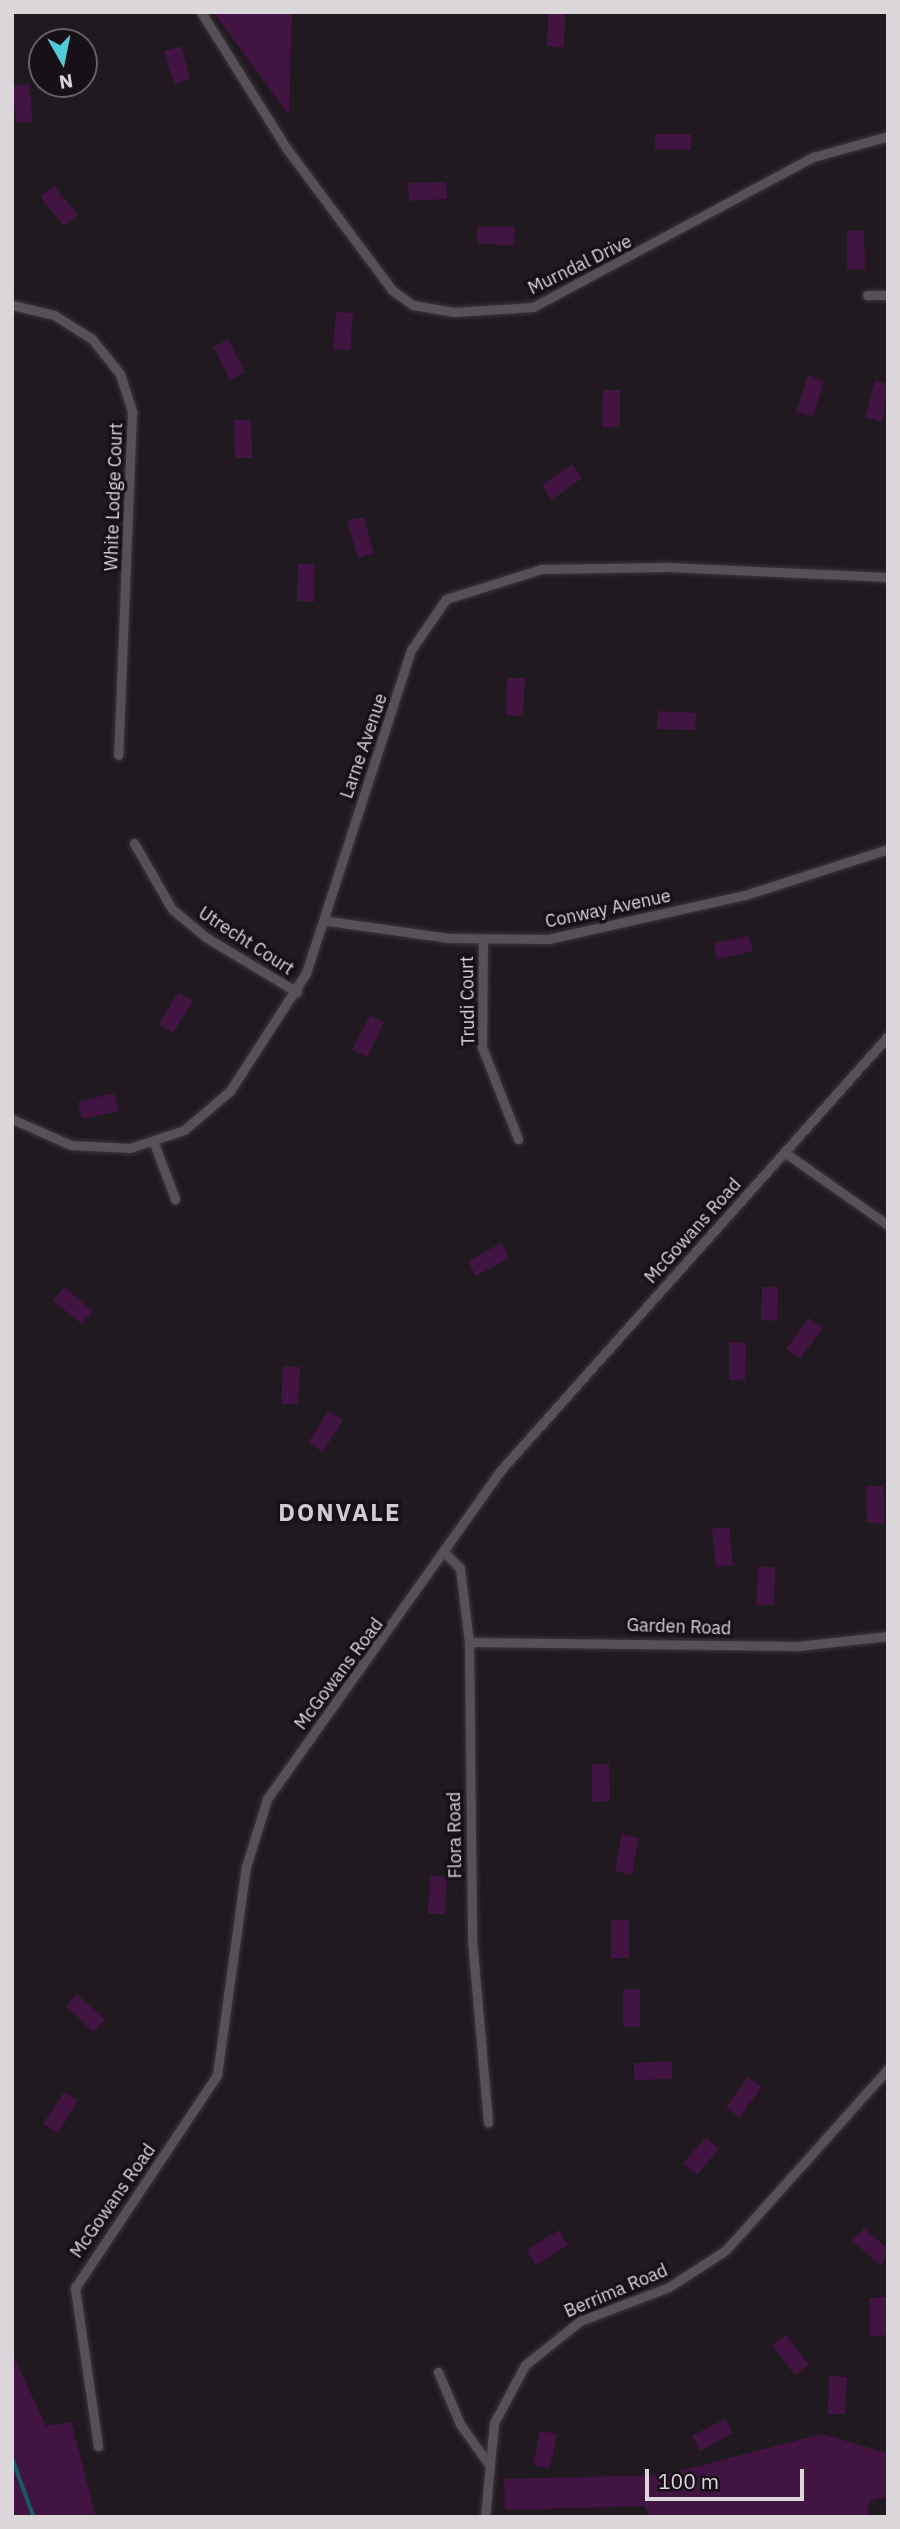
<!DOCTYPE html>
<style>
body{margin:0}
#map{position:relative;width:900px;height:2529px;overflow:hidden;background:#201a20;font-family:"IBM Plex Sans",sans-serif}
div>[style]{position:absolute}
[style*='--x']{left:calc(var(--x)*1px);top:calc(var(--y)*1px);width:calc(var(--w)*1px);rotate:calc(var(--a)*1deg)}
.green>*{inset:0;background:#411442}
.stream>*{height:3.5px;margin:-1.75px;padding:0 1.75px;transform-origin:1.75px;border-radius:1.75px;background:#165c62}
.roads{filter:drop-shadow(0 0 2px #3c373c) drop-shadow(0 0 2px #3c373c)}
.minor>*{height:9px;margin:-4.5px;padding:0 4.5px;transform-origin:4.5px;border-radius:4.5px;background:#575057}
span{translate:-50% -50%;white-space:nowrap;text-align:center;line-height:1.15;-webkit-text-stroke:7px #171117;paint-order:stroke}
.street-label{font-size:18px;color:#dad6da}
.district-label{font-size:24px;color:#d3cad3;font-weight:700;letter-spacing:2px}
.frame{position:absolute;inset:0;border:14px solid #dad6da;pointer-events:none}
.north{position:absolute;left:28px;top:28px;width:70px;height:70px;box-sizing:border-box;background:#171117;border:2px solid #656065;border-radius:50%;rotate:171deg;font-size:19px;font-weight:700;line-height:28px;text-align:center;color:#dad6da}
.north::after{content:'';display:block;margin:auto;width:24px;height:32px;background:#52cbd7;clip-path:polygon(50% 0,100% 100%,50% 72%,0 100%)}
.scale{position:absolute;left:645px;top:2469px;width:159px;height:32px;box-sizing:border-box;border:4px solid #dad6da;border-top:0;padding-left:9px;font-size:21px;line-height:24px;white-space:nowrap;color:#dad6da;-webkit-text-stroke:5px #171117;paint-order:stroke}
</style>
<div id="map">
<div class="green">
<i style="clip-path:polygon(213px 12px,292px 12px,289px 115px)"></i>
<i style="clip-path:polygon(548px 12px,565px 12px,564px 47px,547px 46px)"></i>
<i style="clip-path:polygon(181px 46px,190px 79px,174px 84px,164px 51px)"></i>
<i style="clip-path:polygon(29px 84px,33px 122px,16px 123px,12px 86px)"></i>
<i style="clip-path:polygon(655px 134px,691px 134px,691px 150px,655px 149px)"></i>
<i style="clip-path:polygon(446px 182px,447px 199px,409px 201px,408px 183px)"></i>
<i style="clip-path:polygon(54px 186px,78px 215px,64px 226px,40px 197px)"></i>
<i style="clip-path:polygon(477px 227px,515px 227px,514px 245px,477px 244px)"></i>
<i style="clip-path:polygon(847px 231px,864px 231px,865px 269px,847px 269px)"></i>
<i style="clip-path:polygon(336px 312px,353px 313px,350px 351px,333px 349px)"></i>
<i style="clip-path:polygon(228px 339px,245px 372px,230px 380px,213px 347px)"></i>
<i style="clip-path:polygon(808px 375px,824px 381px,813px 417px,796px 412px)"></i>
<i style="clip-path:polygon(875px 381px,888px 384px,882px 422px,865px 417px)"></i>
<i style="clip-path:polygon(603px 390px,620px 390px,620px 427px,602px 427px)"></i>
<i style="clip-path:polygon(234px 420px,251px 420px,252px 458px,235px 458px)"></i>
<i style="clip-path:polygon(572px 464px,582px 478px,552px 500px,542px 485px)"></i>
<i style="clip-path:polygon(364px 517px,374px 553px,358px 558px,347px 521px)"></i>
<i style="clip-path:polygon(298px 564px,315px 564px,314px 602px,297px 601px)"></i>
<i style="clip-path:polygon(507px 678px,525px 678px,523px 716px,506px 715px)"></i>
<i style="clip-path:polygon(658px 711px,696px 713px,695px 730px,657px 729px)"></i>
<i style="clip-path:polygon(749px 936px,753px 951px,717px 959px,714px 943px)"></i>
<i style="clip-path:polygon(178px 992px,193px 1001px,173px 1033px,159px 1024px)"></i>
<i style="clip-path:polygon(370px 1015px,384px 1022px,367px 1057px,352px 1050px)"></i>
<i style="clip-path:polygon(114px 1093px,119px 1111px,82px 1119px,78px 1102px)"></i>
<i style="clip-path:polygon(501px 1243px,509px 1258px,476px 1276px,468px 1261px)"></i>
<i style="clip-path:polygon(64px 1287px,93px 1311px,82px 1324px,53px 1301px)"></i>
<i style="clip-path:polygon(762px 1287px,778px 1287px,777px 1321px,761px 1320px)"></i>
<i style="clip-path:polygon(809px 1318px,823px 1328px,800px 1359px,786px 1349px)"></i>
<i style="clip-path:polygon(729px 1342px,746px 1343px,745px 1381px,729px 1380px)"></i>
<i style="clip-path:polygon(283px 1366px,300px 1367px,298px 1405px,281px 1404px)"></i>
<i style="clip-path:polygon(328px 1411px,343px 1420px,323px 1452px,308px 1443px)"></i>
<i style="clip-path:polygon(866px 1486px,883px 1486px,884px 1523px,867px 1523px)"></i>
<i style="clip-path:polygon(729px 1527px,733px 1565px,716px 1567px,712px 1529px)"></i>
<i style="clip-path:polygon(758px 1567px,775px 1567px,774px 1605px,756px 1605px)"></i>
<i style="clip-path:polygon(592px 1764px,609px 1764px,610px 1801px,592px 1802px)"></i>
<i style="clip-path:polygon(622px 1834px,639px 1838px,632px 1875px,615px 1871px)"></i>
<i style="clip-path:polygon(430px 1876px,447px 1877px,445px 1914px,428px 1914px)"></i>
<i style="clip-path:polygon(611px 1920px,629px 1920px,629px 1958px,611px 1958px)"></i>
<i style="clip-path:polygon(623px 1989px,640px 1989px,640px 2027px,623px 2027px)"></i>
<i style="clip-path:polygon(77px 1994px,105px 2019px,93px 2032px,66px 2006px)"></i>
<i style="clip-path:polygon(672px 2061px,672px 2079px,634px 2080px,634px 2063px)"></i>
<i style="clip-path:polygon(748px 2077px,762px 2087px,739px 2118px,726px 2107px)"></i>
<i style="clip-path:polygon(64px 2092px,78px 2101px,58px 2133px,43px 2124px)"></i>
<i style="clip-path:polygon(706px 2137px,719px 2149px,697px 2175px,683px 2163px)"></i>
<i style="clip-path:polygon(864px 2228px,888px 2249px,881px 2266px,852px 2241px)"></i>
<i style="clip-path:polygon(559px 2230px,568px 2245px,536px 2265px,527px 2250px)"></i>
<i style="clip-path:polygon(886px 2297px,888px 2335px,870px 2336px,869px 2298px)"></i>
<i style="clip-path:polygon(786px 2335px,809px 2365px,795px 2375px,772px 2345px)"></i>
<i style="clip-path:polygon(12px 2353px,46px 2426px,71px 2422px,96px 2517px,12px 2517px)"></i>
<i style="clip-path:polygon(829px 2376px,847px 2377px,845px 2414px,828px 2414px)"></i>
<i style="clip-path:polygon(725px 2419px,733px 2433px,700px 2451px,692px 2436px)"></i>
<i style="clip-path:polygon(540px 2431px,557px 2434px,550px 2468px,533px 2465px)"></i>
<i style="clip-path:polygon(822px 2434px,888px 2453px,888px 2496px,870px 2501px,866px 2517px,648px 2517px,645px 2506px,505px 2510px,504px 2479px,664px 2475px)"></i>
</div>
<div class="stream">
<i style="--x:12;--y:2457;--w:64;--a:69.9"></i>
</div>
<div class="roads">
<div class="minor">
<i style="--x:201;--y:12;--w:162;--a:57.9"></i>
<i style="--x:287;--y:149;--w:176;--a:53.3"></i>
<i style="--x:392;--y:290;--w:26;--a:36"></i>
<i style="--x:413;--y:305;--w:42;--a:9.7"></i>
<i style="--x:454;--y:312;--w:79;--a:-3.6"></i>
<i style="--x:533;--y:307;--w:318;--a:-28.2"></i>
<i style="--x:813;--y:157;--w:78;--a:-15.6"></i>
<i style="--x:867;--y:295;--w:21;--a:0"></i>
<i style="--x:12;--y:305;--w:43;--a:13.4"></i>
<i style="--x:54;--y:315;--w:45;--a:32.3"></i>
<i style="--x:92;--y:339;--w:45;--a:51.3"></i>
<i style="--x:120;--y:374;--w:40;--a:72"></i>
<i style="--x:132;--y:412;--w:343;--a:92.3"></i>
<i style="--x:134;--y:843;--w:76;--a:60.1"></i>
<i style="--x:172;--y:909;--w:45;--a:39.6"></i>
<i style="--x:207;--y:938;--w:105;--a:31"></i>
<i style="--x:328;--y:921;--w:122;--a:8"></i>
<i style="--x:449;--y:938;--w:99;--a:0.6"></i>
<i style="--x:548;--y:939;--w:202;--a:-12.6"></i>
<i style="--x:745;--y:895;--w:150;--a:-17.8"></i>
<i style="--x:483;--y:941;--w:106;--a:90.5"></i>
<i style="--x:482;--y:1047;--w:99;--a:68.6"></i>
<i style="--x:12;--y:1119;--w:64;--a:23.8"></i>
<i style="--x:71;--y:1145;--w:59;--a:2.9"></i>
<i style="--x:130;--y:1148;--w:57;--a:-18.4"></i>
<i style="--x:184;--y:1130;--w:60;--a:-40.3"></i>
<i style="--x:230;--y:1091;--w:140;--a:-57.2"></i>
<i style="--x:306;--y:973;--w:340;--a:-72"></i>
<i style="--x:411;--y:650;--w:62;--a:-55.5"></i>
<i style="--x:446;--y:599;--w:100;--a:-17.5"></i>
<i style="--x:541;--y:569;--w:127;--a:-0.9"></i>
<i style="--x:668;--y:567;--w:220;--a:2.6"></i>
<i style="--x:154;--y:1143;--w:60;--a:69.4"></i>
<i style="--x:784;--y:1152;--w:127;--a:35.1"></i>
<i style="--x:446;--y:1554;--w:20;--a:45"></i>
<i style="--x:460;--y:1568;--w:75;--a:83.1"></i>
<i style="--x:469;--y:1642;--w:297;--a:89.4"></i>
<i style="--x:472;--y:1939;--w:184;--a:85"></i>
<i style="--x:469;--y:1642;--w:329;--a:0.7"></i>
<i style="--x:798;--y:1646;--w:91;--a:-6.3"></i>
<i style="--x:438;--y:2372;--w:56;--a:67.1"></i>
<i style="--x:460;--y:2424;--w:47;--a:54.6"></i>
<i style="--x:98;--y:2446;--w:160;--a:-98.3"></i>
<i style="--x:75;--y:2288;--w:256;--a:-56.3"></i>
<i style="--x:217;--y:2075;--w:210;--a:-82.1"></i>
<i style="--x:246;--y:1867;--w:71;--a:-72.8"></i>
<i style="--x:267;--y:1799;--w:402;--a:-54.6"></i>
<i style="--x:500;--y:1471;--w:583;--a:-48.27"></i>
<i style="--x:485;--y:2517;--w:94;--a:-84.5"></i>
<i style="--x:494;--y:2423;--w:66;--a:-61.9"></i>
<i style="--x:525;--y:2365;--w:70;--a:-38.7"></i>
<i style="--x:580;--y:2321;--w:95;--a:-20.9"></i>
<i style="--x:669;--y:2287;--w:68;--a:-33"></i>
<i style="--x:726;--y:2250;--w:243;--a:-48.2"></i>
</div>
</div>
<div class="street-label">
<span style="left:580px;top:265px;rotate:-26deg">Murndal Drive</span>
<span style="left:114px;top:497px;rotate:-88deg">White Lodge Court</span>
<span style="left:364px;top:746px;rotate:-71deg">Larne Avenue</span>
<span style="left:608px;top:909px;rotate:-12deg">Conway Avenue</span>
<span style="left:246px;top:941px;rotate:33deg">Utrecht Court</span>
<span style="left:468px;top:1001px;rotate:-91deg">Trudi Court</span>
<span style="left:693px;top:1231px;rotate:-48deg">McGowans Road</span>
<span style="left:679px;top:1627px;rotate:2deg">Garden Road</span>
<span style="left:339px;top:1674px;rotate:-53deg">McGowans Road</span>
<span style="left:455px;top:1835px;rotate:-91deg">Flora Road</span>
<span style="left:113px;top:2201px;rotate:-55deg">McGowans Road</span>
<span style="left:616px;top:2291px;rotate:-23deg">Berrima Road</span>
</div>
<div class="district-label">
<span style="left:340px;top:1513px">DONVALE</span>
</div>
<div class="frame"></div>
<div class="north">N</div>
<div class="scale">100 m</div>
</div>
